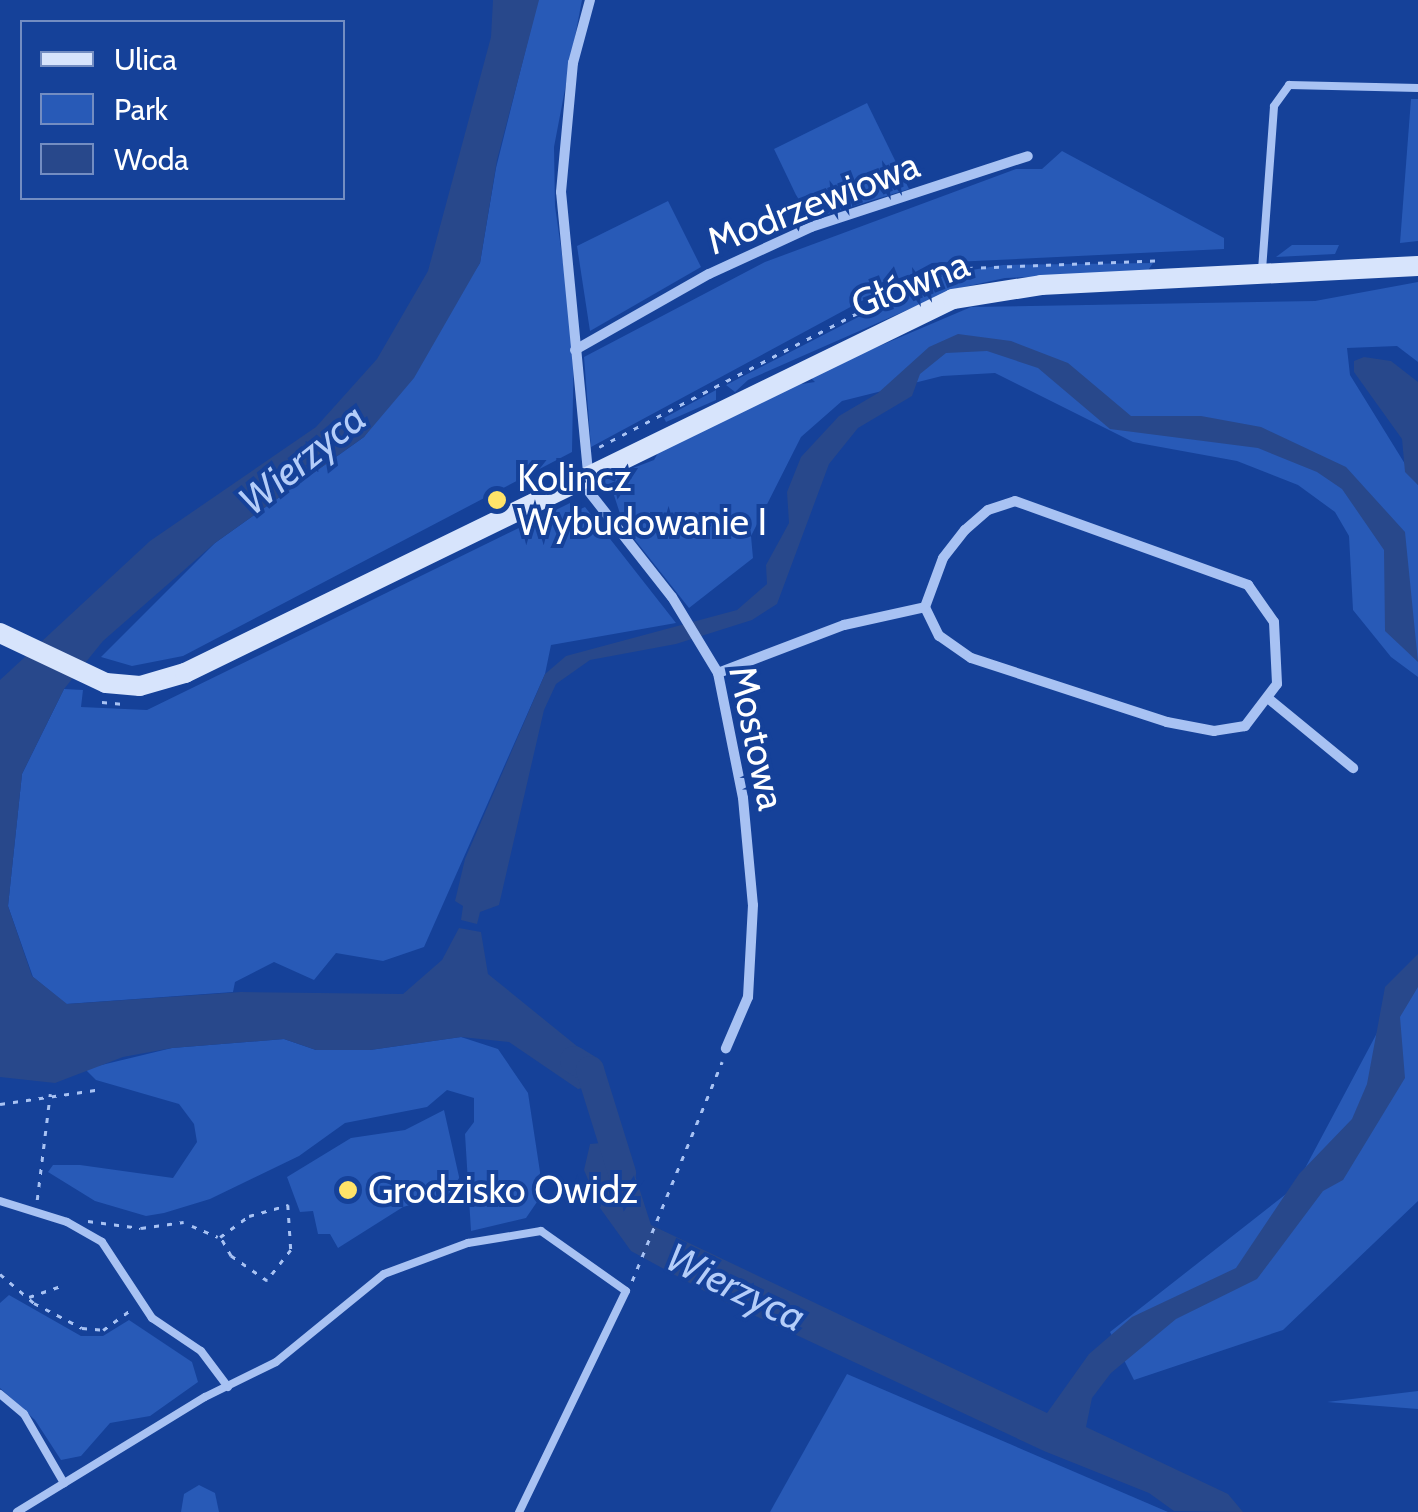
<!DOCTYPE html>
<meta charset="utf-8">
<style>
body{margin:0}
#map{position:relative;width:1418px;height:1512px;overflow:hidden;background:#154199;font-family:Cabin,sans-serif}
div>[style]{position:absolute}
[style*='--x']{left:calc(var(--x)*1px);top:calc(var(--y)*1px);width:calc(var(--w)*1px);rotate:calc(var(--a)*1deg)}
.green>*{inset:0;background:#285ab7}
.water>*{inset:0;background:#28488b}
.river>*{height:28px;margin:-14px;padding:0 14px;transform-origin:14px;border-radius:14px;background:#28488b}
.path>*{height:2.5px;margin-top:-1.25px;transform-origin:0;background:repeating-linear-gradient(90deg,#a8c2f3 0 5px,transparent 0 13px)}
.lane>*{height:8px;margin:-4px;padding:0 4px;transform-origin:4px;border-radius:4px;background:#a8c2f3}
.street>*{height:10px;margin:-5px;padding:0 5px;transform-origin:5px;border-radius:5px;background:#a8c2f3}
.secondary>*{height:20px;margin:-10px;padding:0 10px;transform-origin:10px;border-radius:10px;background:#d7e4fc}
.dots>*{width:28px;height:28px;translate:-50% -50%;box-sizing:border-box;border:5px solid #154199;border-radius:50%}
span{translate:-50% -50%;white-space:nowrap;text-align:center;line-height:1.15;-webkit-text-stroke:8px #154199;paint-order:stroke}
.street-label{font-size:38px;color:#fff}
.poi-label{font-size:38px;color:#fff}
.left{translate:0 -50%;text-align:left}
.water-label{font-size:40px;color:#b4cdf9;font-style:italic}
.legend{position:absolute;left:20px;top:20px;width:325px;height:180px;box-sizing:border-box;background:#154199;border:2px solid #738dc2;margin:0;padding:12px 18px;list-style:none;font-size:30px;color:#fff}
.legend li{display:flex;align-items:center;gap:20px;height:50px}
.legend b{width:50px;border:2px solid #738dc2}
</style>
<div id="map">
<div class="green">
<i style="clip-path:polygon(538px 0,582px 0,554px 147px,555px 206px,574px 340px,572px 452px,183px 656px,132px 666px,101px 657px,215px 543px,364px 437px,480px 263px,496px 168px)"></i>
<i style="clip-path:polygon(1411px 99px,1418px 99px,1418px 241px,1400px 243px)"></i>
<i style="clip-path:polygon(867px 103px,909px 189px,808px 220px,774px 149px)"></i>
<i style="clip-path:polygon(1062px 151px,1224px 238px,1224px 249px,932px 263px,591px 447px,584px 357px,765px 262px,1016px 169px,1042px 169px)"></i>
<i style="clip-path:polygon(668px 201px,701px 267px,590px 331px,577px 246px)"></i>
<i style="clip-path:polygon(1292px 245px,1339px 245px,1335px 254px,1276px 257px)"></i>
<i style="clip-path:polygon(1153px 263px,1147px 272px,1005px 278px,955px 289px,748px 380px,735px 392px,726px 385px,940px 275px,1003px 265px)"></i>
<i style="clip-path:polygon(1418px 282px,1418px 362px,1397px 346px,1347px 348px,1350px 375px,1418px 485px,1418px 677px,1391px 657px,1353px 610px,1349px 536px,1335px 512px,1298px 485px,1237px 461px,1133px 442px,995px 373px,942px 376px,842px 401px,801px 437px,751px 536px,753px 558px,689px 608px,624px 526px,612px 489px,598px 491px,604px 479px,654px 460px,663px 444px,775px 388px,815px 382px,809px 376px,971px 307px,1315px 301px)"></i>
<i style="clip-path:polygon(716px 390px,716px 400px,666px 422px,664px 418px)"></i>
<i style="clip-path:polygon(570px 503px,574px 512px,585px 507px,676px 623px,551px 645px,545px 674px,424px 947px,383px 961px,336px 953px,314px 980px,274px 962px,235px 982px,233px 992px,66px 1004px,33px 977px,8px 906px,22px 774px,64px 689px,83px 690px,81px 707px,147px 710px)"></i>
<i style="clip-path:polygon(1418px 956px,1418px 1201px,1283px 1330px,1134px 1380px,1110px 1332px,1295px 1187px)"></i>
<i style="clip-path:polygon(461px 1037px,498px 1049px,528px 1093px,540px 1172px,539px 1199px,526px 1218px,471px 1231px,465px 1134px,474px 1122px,474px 1098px,447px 1090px,427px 1107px,345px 1123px,299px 1156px,210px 1199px,164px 1213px,146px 1216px,95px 1201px,48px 1172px,53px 1165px,80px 1165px,173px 1178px,197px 1142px,194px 1124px,179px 1104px,96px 1080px,85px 1069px,172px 1048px,284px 1039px,316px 1050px,370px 1050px)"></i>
<i style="clip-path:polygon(444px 1110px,462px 1190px,403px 1207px,338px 1248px,330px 1234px,318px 1234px,313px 1211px,300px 1212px,287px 1177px,351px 1138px,405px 1130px)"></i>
<i style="clip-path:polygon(9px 1295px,81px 1336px,103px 1336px,129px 1320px,192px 1362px,198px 1382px,150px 1416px,110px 1423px,81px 1456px,61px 1460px,35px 1420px,0 1388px,0 1303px)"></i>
<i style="clip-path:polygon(847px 1374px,1168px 1512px,770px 1512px)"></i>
<i style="clip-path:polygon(1418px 1391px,1418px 1409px,1327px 1402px)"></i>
<i style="clip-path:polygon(199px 1485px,215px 1493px,219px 1512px,181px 1512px,184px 1494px)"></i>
</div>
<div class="water">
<i style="clip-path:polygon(493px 0,539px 0,497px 160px,480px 263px,414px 378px,364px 437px,215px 543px,103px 641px,64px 689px,22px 774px,8px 906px,32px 976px,67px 1004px,241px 992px,403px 994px,442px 960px,459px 928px,481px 932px,488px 974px,599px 1064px,605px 1083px,578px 1089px,509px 1042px,461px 1037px,370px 1050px,316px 1050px,284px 1039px,172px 1048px,123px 1057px,55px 1083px,0 1077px,0 680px,150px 541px,316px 427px,377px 359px,428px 271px,491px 37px)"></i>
<i style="clip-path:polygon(958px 334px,1011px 341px,1068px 363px,1131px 416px,1201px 416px,1261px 427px,1346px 467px,1405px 532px,1418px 662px,1385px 631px,1384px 550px,1342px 489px,1317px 472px,1258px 448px,1110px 429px,1038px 368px,987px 351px,946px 353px,920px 374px,912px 396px,858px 428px,829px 464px,777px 604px,752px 620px,676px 644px,590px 660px,556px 684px,544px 710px,499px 905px,480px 912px,477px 924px,461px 920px,463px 906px,455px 901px,465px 859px,545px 674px,566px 656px,737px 610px,767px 584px,766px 565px,789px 523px,787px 492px,801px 457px,839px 416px,878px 393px,929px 347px)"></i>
<i style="clip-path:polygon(1364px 357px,1391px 361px,1418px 382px,1418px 485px,1405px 472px,1402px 439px,1354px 372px,1354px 361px)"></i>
<i style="clip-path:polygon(1418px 954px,1418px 987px,1400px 1017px,1405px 1078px,1343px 1180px,1323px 1191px,1257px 1279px,1176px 1319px,1111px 1373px,1092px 1398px,1086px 1427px,1228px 1494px,1243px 1512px,1174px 1511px,1149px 1493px,1044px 1451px,719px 1299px,631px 1251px,600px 1208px,584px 1170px,590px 1144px,624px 1141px,651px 1225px,1047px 1413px,1089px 1354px,1132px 1317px,1236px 1268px,1299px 1174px,1352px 1119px,1367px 1084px,1385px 987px)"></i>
</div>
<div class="river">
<i style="--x:574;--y:1060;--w:19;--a:32"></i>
<i style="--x:590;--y:1070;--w:108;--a:72.7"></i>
</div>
<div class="path">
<i style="--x:599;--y:447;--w:386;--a:-27.4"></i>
<i style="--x:942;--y:269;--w:220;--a:-2.3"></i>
<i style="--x:102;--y:702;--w:22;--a:5"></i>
<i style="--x:0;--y:1104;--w:103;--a:-8.4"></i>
<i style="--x:37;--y:1200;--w:107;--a:-83"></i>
<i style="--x:288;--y:1205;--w:45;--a:86.2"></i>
<i style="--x:291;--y:1250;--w:39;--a:128"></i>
<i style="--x:267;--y:1281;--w:44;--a:-145.2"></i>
<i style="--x:231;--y:1256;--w:22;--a:-120"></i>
<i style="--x:220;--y:1237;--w:36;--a:-36"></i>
<i style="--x:249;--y:1216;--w:41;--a:-15.8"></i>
<i style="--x:88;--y:1221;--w:53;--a:7.5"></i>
<i style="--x:141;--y:1228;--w:43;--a:-7.9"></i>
<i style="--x:192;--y:1226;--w:28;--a:23"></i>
<i style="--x:0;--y:1274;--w:45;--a:40.5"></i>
<i style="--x:34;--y:1303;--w:54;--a:27.5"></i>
<i style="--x:82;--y:1328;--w:21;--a:5"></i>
<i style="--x:103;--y:1330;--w:37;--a:-36"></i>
<i style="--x:632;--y:1281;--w:237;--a:-67.7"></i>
<i style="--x:29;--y:1297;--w:36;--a:-19"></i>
</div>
<div class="lane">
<i style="--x:1262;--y:270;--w:164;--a:-85.8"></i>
<i style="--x:1274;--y:106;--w:26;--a:-54"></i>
<i style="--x:1289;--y:85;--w:129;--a:1.3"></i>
<i style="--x:0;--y:1201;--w:70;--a:17.4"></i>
<i style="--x:67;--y:1222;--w:40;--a:29.7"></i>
<i style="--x:102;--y:1242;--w:91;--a:56.7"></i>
<i style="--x:152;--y:1318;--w:59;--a:34"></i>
<i style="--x:201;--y:1351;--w:45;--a:53.1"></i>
<i style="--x:0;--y:1394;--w:31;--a:40"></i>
<i style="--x:24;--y:1414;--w:80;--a:59.9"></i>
<i style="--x:17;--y:1512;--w:220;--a:-31.5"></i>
<i style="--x:205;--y:1397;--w:79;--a:-26.2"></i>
<i style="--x:276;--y:1362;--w:139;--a:-39.2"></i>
<i style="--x:384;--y:1274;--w:90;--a:-20.3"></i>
<i style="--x:468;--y:1243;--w:74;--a:-9.3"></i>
<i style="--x:541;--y:1231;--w:104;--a:35.2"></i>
<i style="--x:626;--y:1291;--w:246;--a:115.8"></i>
</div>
<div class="street">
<i style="--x:575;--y:350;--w:154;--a:-29.6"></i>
<i style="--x:709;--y:274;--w:112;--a:-24.7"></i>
<i style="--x:811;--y:227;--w:228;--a:-18.1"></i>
<i style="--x:588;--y:472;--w:281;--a:-95.5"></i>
<i style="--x:561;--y:192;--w:130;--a:-84.7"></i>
<i style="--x:573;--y:63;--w:65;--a:-74.9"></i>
<i style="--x:579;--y:479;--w:150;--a:51.8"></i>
<i style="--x:672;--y:597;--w:89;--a:58.8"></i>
<i style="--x:718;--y:673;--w:127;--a:78.7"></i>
<i style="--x:743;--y:798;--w:107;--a:84.7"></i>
<i style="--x:753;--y:905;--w:92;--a:93.1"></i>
<i style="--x:748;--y:997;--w:56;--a:113.3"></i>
<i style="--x:718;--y:673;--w:135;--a:-20.9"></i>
<i style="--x:844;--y:625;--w:83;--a:-12.5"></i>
<i style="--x:925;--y:607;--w:52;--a:-69.8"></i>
<i style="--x:943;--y:558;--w:36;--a:-52"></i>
<i style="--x:965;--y:530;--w:30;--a:-41"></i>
<i style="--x:988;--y:510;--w:28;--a:-18"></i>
<i style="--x:1015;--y:501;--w:248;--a:19.8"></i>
<i style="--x:1248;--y:585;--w:45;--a:54.9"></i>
<i style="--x:1274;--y:622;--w:62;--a:87.2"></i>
<i style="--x:1277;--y:684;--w:53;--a:127.3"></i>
<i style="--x:1245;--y:726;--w:31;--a:171"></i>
<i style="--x:1214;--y:731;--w:48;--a:-169.2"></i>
<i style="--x:1167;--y:722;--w:206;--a:-161.9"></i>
<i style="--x:971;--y:658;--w:39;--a:-145"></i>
<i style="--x:939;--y:636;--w:32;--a:-116"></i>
<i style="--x:1269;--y:699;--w:109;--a:39.4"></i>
</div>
<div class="secondary">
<i style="--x:0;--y:633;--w:117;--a:25.3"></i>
<i style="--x:106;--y:683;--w:34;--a:5"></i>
<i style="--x:140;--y:686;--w:47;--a:-16.1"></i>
<i style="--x:185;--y:673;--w:854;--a:-25.97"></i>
<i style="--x:953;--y:299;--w:89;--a:-9"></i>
<i style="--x:1041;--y:285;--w:377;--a:-2.9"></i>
</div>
<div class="dots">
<i style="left:497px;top:500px;background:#ffe369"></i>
<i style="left:348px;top:1190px;background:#ffe369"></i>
</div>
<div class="street-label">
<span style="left:813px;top:203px;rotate:-21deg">Modrzewiowa</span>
<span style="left:910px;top:284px;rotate:-21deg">Główna</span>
<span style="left:757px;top:738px;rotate:78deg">Mostowa</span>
</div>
<div class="poi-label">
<span class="left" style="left:517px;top:500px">Kolincz<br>Wybudowanie I</span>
<span class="left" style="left:368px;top:1190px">Grodzisko Owidz</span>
</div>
<div class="water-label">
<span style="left:302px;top:459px;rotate:-39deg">Wierzyca</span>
<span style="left:736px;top:1287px;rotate:26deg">Wierzyca</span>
</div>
<ul class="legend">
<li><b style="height:12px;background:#d7e4fc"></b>Ulica</li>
<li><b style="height:28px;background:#285ab7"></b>Park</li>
<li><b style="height:28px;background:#28488b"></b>Woda</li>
</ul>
</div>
